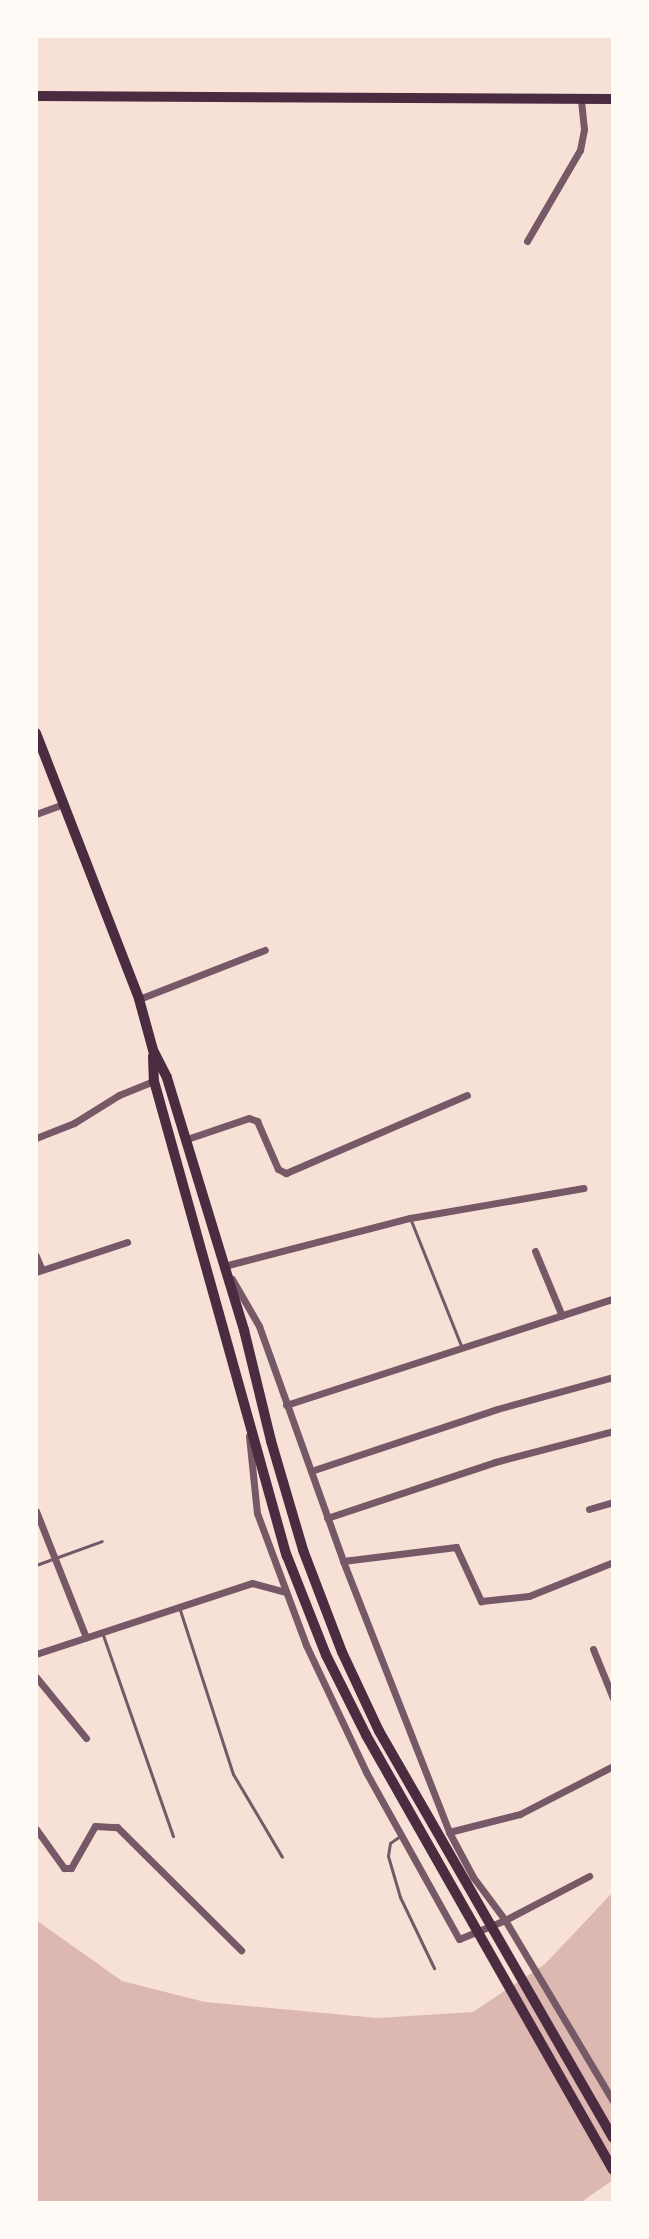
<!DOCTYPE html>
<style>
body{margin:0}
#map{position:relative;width:649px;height:2239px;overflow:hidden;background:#f7e1d7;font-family:Roboto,sans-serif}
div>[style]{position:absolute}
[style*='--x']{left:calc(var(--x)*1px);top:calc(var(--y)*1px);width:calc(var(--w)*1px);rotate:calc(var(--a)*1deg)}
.water>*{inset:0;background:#dcb8b0}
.service>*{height:3px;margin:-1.5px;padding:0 1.5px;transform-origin:1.5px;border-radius:1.5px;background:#755966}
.minor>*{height:7px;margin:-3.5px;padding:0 3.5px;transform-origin:3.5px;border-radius:3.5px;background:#755966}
.secondary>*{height:10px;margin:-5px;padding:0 5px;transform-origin:5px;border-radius:5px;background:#4a2c40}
span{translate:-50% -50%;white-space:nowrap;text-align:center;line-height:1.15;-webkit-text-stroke:7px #fffaf5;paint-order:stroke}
.frame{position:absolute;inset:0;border:38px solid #fffaf5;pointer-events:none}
</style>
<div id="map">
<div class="water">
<i style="clip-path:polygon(613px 1892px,613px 2180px,580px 2203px,36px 2203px,36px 1920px,122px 1981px,205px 2002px,377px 2018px,473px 2012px,545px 1964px)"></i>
</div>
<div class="service">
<i style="--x:410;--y:1218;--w:140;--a:68.2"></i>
<i style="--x:36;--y:1565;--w:70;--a:-20"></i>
<i style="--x:180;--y:1610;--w:172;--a:72.1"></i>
<i style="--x:233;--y:1774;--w:96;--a:59.4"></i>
<i style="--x:103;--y:1635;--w:213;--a:70.8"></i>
<i style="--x:400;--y:1836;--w:12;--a:145"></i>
<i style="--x:390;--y:1843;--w:13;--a:99"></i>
<i style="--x:388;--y:1856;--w:43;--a:73.7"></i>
<i style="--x:400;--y:1897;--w:79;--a:64.4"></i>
</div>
<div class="minor">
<i style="--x:527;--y:241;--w:105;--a:-59.8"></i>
<i style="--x:580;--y:150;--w:21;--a:-79"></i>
<i style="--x:584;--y:129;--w:30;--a:-96"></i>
<i style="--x:36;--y:814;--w:30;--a:-20"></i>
<i style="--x:139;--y:999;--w:135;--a:-21.3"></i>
<i style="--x:36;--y:1138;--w:41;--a:-21.5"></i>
<i style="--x:74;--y:1123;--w:53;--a:-31.9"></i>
<i style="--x:119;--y:1095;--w:38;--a:-22"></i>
<i style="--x:187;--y:1139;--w:65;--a:-18.7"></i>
<i style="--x:249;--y:1118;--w:9;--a:21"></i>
<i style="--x:257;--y:1121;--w:52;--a:66.4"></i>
<i style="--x:278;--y:1169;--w:9;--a:27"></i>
<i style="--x:286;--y:1173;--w:197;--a:-23.3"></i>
<i style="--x:535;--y:1251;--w:70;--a:67.4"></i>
<i style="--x:36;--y:1256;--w:15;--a:67"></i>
<i style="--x:225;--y:1269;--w:3;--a:-108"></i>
<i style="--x:224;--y:1266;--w:192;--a:-14.5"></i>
<i style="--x:410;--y:1218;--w:176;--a:-9.8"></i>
<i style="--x:36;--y:1272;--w:96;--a:-18.2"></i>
<i style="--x:232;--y:1279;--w:54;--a:60.1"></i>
<i style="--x:259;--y:1326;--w:250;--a:70.3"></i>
<i style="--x:343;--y:1561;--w:291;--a:68.6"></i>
<i style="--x:449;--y:1832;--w:51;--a:61.9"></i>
<i style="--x:473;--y:1877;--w:54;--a:53.3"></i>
<i style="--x:505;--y:1920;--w:211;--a:59.2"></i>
<i style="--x:286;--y:1405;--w:344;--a:-18"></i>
<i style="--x:249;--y:1436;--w:77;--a:84.1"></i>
<i style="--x:257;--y:1513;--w:141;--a:69.6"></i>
<i style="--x:306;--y:1645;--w:140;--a:64.7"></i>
<i style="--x:366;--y:1772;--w:191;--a:60.9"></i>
<i style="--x:459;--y:1939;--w:50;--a:-22.4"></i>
<i style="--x:505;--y:1920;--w:95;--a:-27.6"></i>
<i style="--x:311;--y:1471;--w:196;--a:-18.4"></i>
<i style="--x:497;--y:1409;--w:120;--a:-15.4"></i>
<i style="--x:589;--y:1509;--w:25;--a:-16"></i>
<i style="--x:36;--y:1511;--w:136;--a:68.4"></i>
<i style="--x:327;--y:1518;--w:177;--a:-18.4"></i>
<i style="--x:495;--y:1462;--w:122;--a:-14.7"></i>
<i style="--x:343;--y:1561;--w:114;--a:-7.1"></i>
<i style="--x:456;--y:1547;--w:60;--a:65.2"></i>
<i style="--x:481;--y:1601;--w:48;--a:-5.9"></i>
<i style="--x:529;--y:1596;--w:91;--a:-22"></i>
<i style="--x:593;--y:1649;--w:53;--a:67.8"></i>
<i style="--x:36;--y:1654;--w:227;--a:-18.2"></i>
<i style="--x:252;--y:1583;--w:34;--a:15"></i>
<i style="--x:36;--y:1677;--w:79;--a:50.7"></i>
<i style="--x:36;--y:1829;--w:48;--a:54.3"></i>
<i style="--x:64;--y:1868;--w:7;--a:0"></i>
<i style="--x:71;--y:1868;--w:48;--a:-60.3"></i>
<i style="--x:95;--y:1826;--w:22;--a:3"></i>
<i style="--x:117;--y:1827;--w:175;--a:44.8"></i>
<i style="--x:449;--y:1832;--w:73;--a:-14.2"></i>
<i style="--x:520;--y:1814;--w:105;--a:-27.3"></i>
</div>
<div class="secondary">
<i style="--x:36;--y:96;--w:577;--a:0.3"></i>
<i style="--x:36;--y:733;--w:285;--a:68.8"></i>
<i style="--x:139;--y:999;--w:53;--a:74.6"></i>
<i style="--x:153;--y:1050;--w:31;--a:63"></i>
<i style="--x:167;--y:1078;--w:264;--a:73"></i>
<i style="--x:244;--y:1330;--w:114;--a:76.3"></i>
<i style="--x:271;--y:1441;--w:114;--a:73.6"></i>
<i style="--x:303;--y:1550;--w:109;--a:69.1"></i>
<i style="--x:342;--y:1652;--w:87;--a:64.9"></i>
<i style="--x:379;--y:1731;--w:469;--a:60.1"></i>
<i style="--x:153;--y:1056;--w:25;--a:88"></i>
<i style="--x:154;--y:1081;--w:493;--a:74.4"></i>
<i style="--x:287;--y:1556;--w:106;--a:68.5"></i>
<i style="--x:326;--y:1655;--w:89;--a:63.4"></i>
<i style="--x:366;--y:1735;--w:500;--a:60.41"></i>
</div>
<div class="frame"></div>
</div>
